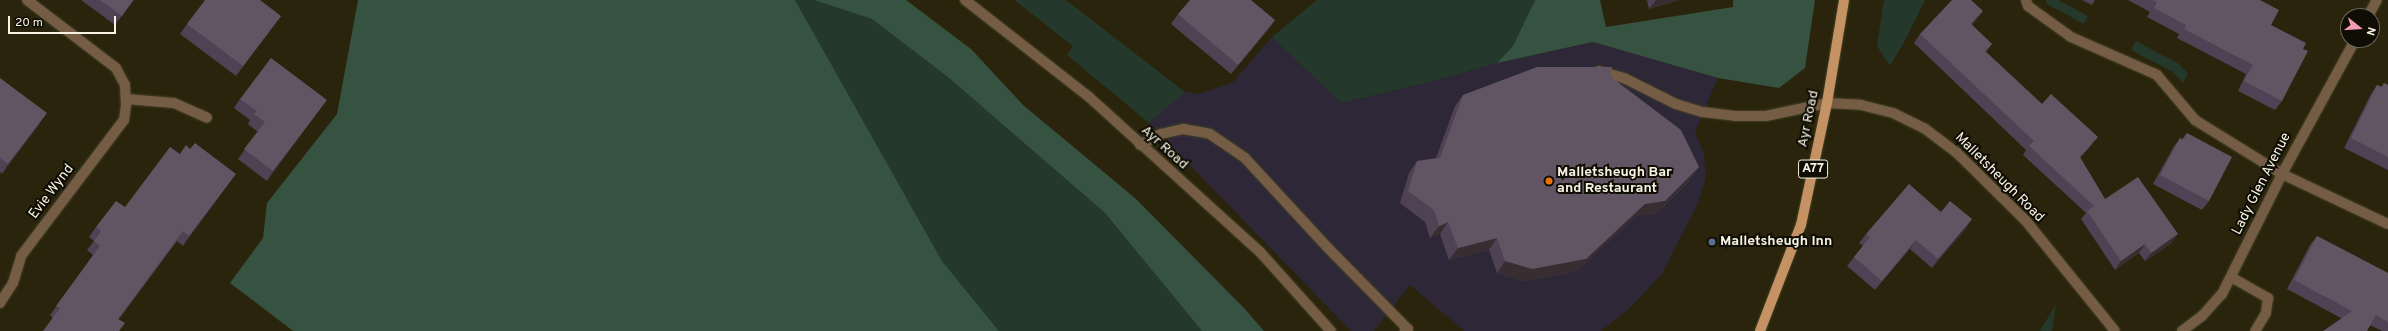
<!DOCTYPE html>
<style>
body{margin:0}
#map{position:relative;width:2388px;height:331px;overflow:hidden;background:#29240b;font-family:Overpass,sans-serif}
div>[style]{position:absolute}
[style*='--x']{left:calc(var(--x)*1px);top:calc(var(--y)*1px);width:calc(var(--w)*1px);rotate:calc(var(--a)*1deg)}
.commercial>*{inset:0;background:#2d2737}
.green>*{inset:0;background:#24392c}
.forest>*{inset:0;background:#365241}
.roads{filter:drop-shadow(0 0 1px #464129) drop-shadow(0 0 1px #464129)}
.service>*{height:10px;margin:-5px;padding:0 5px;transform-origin:5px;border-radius:5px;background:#745c45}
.minor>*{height:10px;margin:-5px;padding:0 5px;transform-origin:5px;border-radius:5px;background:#745c45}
.tertiary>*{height:10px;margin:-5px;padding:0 5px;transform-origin:5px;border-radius:5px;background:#745c45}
.primary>*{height:10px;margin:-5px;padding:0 5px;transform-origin:5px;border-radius:5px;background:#c59363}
.wall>*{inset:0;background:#4f4255}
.shaded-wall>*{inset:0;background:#382e31}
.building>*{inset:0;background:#615564}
.dots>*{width:11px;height:11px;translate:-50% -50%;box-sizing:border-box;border:2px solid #0f0d04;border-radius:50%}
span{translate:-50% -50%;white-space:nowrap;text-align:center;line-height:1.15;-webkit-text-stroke:4px #0f0d04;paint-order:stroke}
.shield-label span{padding:1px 3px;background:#0f0d04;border:1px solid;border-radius:3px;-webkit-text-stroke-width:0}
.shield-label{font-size:13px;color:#f6f3e4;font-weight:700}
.street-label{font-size:14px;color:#f6f3e4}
.poi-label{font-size:14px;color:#f6f3e4;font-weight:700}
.left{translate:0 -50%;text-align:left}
.north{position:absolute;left:2340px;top:8px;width:40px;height:40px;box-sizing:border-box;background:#0f0d04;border:1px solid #6b695e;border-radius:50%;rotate:107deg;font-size:11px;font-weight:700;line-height:16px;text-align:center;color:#f6f3e4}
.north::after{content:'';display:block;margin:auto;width:14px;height:18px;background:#f09ab5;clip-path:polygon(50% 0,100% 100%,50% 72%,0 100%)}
.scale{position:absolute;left:8px;top:16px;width:108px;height:18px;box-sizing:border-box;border:2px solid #f6f3e4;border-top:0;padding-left:5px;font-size:12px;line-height:14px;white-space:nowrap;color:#f6f3e4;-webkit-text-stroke:3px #0f0d04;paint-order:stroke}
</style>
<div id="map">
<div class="commercial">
<i style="clip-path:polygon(1272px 37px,1341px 103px,1426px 83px,1497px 63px,1593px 42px,1718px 78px,1695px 132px,1704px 154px,1706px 178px,1698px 203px,1662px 274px,1630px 308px,1601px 331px,1464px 331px,1410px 285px,1374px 331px,1351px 331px,1149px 123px,1185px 92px,1199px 94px,1233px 82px)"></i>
</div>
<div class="green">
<i style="clip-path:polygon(795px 0,814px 0,872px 19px,949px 78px,1105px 213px,1202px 331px,999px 331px,942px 261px)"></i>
<i style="clip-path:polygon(1014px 0,1066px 0,1185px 92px,1149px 123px,1067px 55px,1073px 46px)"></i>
<i style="clip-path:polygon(1317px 0,1535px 0,1513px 46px,1497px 63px,1426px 83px,1341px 103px,1272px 37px)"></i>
<i style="clip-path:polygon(1884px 0,1925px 0,1907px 37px,1890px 66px,1877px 46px)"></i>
<i style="clip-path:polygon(2046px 0,2058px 0,2088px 16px,2084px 24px,2047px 4px)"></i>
<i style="clip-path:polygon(2136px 41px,2179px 64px,2188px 74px,2183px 83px,2173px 72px,2131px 50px)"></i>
<i style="clip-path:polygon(2056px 304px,2052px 331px,2040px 331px)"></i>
</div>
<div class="forest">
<i style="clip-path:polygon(358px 0,795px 0,942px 261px,999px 331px,293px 331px,230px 283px,263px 238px,267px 203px,337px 114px)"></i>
<i style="clip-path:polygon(814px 0,906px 0,971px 49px,1023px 105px,1135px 198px,1244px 308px,1264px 331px,1202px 331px,1105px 213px,949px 78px,872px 19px)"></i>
<i style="clip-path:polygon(1535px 0,1600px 0,1606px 27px,1733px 7px,1733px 0,1815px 0,1805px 68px,1779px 88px,1718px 78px,1593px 42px,1497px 63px,1513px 46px)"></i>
</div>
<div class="roads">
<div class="service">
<i style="--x:1599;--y:71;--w:26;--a:16"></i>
<i style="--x:1624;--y:78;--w:58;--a:26.6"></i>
<i style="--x:1676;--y:104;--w:28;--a:17"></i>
<i style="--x:1703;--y:112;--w:32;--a:7"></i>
<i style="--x:1735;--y:116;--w:31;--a:0"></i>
<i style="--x:1766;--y:116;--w:62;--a:-12"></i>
<i style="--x:126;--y:99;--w:48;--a:4.8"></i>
<i style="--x:174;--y:103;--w:36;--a:24"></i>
<i style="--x:1140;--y:145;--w:24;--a:-28"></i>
<i style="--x:1161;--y:134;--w:23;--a:-13"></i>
<i style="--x:1183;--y:129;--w:27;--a:10"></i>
<i style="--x:1210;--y:134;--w:42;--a:34.4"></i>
<i style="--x:1245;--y:158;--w:122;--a:47.3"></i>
<i style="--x:1328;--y:248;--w:114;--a:45.4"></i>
<i style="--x:1408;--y:329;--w:4;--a:146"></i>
<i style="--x:2231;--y:277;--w:43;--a:29.6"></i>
<i style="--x:2268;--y:298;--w:15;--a:98"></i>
<i style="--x:2266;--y:313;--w:21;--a:121"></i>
</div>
<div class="minor">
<i style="--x:2026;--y:0;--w:6;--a:72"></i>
<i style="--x:2028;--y:6;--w:53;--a:35.8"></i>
<i style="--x:2071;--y:37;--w:94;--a:23.8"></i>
<i style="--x:2157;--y:75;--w:59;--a:49.8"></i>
<i style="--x:2195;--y:120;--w:102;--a:31.8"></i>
<i style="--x:2282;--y:174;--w:117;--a:25.3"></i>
<i style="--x:2368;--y:16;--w:18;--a:-61"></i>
<i style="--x:1827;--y:103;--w:34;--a:3"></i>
<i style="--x:1861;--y:105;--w:33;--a:14"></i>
<i style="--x:1893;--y:113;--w:34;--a:26"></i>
<i style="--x:1924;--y:128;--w:41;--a:37.1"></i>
<i style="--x:1957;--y:153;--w:97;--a:44.6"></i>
<i style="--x:2026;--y:221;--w:141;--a:51"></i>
<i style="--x:0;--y:303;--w:24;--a:-57"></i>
<i style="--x:13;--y:283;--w:28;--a:-73"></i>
<i style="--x:21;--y:256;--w:171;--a:-52.9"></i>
<i style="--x:124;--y:120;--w:15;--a:-82"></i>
<i style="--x:126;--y:105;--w:20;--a:-93"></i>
<i style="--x:125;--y:85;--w:19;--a:-118"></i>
<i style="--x:116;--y:68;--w:112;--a:-142.6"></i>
<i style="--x:2182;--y:331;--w:25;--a:-37"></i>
<i style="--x:2202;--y:316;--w:30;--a:-48"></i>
<i style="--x:2222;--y:294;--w:134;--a:-63.4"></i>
<i style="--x:2282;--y:174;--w:153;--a:-61.4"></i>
</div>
<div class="tertiary">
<i style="--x:965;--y:0;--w:156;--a:38"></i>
<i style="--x:1088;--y:96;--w:232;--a:42.2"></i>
<i style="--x:1260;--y:252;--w:106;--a:48.1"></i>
</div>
<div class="primary">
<i style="--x:1760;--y:331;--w:114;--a:-68.9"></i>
<i style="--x:1801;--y:225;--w:125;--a:-78"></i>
<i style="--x:1827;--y:103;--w:104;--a:-80.6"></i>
</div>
</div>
<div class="wall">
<i style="clip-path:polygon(81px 0,134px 0,115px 25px)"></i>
<i style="clip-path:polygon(1647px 0,1679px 0,1649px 9px)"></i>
<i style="clip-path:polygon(2082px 0,2095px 0,2092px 5px)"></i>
<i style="clip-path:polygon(2128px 0,2260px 0,2271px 25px,2303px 49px,2282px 101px,2275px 110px,2238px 91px,2246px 74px,2177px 38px,2179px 34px,2147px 17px,2150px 12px)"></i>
<i style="clip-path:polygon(1178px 14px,1275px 20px,1268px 30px,1231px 74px,1171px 24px)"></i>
<i style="clip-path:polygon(281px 16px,236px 76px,180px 34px,187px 24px)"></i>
<i style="clip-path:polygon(1977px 20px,1972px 25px,1992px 44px,1986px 52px,2042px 104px,2091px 146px,2080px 158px,2105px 199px,2172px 243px,2145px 261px,2139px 253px,2115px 270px,2081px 219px,2086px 213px,2023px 155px,2026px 150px,1914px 43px,1920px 34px)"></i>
<i style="clip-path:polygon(1611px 77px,1699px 167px,1691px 179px,1657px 213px,1636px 216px,1577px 271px,1524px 281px,1497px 273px,1489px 250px,1449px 260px,1440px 234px,1430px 238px,1425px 222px,1400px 203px,1409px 173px,1417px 161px,1436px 158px,1455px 106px,1463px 95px)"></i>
<i style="clip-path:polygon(0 78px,40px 123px,2px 174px,0 172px)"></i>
<i style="clip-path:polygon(2384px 83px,2388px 85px,2388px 170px,2344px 148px,2371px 94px,2377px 85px,2381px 87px)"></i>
<i style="clip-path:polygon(240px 99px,320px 109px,267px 181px,238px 159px,258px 132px,248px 124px,250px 120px,234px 108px)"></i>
<i style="clip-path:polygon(2187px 133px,2209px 201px,2202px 210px,2153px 184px,2173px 148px,2180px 138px,2182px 139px)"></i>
<i style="clip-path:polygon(190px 149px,229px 183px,183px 246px,177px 241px,119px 319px,53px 318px,50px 315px,93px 255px,87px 250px,94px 241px,89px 237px,96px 227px,125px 207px,180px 154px)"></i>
<i style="clip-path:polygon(1941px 212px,1972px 219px,1966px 229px,1932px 268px,1910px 249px,1875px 290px,1847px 266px,1854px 257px,1863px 246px,1859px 243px,1866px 234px)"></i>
<i style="clip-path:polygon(2317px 236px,2388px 273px,2388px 331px,2382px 331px,2370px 325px,2341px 318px,2287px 289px,2310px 245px)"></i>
</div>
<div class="shaded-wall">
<i style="clip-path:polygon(1656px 0,1679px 0,1649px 9px)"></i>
<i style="clip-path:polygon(1983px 11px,1977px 20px,1964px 33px,1971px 24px)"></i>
<i style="clip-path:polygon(1275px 20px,1268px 30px,1231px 74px,1238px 65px)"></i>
<i style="clip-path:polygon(327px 100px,320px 109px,267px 181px,273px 171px)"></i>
<i style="clip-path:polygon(47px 113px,40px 123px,2px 174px,8px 164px)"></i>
<i style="clip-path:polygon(2098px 137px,2091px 146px,2073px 166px,2080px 157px)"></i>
<i style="clip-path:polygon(1699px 167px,1691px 179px,1657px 213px,1636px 216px,1577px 271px,1524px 281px,1497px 273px,1505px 261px,1645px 204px)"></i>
<i style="clip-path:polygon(236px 174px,229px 183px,183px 246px,189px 236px)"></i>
<i style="clip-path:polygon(1972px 219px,1966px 229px,1932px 268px,1938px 259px)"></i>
<i style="clip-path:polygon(1448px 222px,1440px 234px,1430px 238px,1439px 226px)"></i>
<i style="clip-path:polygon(2178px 234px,2172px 243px,2145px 261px,2151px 253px)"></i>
<i style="clip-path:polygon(1497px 238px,1489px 250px,1449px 260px,1458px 248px)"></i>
<i style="clip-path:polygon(1916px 240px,1910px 249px,1875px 290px,1882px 281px)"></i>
<i style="clip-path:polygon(2145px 244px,2139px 253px,2115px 270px,2121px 261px)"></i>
</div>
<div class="building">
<i style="clip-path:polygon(100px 0,133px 0,122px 16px)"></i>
<i style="clip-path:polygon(205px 0,260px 0,281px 16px,243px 66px,187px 24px)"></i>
<i style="clip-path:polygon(1190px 0,1251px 0,1275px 20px,1238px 65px,1178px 14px)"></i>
<i style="clip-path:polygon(1952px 0,1971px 0,1983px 11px,1971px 24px,1992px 44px,1985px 51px,2042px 104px,2051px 94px,2098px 137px,2080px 157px,2105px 199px,2138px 177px,2178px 234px,2151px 253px,2145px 244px,2121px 261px,2087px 211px,2094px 206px,2029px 146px,2034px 141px,1920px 34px)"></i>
<i style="clip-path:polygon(2152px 0,2260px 0,2279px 10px,2271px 25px,2306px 43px,2303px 49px,2308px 51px,2282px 101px,2244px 81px,2253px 65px,2184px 29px,2186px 25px,2154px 8px,2157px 2px)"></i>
<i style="clip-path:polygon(271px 58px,327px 100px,273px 171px,244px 149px,265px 122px,254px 114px,257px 111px,240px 99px)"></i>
<i style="clip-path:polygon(1537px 67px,1612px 67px,1611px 77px,1681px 130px,1699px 167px,1665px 201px,1645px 204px,1586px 259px,1532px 269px,1505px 261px,1497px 238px,1458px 248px,1448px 222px,1439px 226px,1434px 210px,1408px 191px,1417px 161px,1440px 158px,1463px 95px)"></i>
<i style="clip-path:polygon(0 78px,47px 113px,8px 164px,0 158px)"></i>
<i style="clip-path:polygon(2384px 83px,2388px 85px,2388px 157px,2351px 138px,2377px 85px,2382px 87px)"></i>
<i style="clip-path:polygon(2187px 133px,2232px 157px,2209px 201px,2160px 175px,2180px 138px,2183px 140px)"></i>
<i style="clip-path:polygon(195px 143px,236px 174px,189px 236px,183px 231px,118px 319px,125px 323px,119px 331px,43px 331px,60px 308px,56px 306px,100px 246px,94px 241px,101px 231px,96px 227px,116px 201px,125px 207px,170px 147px,180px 154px,186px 145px,190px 149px)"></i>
<i style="clip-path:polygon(1909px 184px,1941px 212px,1950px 201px,1972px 219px,1938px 259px,1916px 240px,1882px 281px,1854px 257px,1870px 237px,1866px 234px)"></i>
<i style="clip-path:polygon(2317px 236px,2388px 273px,2388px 322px,2376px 315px,2367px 331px,2323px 331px,2352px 311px,2294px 280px)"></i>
</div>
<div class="dots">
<i style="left:1549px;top:181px;background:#e8710a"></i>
<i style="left:1712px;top:242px;background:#5c6f8a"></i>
</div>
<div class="shield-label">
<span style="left:1813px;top:169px">A77</span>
</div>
<div class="street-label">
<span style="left:1809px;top:119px;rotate:-78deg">Ayr Road</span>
<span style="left:1164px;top:148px;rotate:42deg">Ayr Road</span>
<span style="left:1999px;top:178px;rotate:45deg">Malletsheugh Road</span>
<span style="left:2262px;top:184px;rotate:-63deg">Lady Glen Avenue</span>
<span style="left:52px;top:192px;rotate:-53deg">Evie Wynd</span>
</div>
<div class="poi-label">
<span class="left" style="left:1557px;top:181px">Malletsheugh Bar<br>and Restaurant</span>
<span class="left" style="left:1720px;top:242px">Malletsheugh Inn</span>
</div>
<div class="north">N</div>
<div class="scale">20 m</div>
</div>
